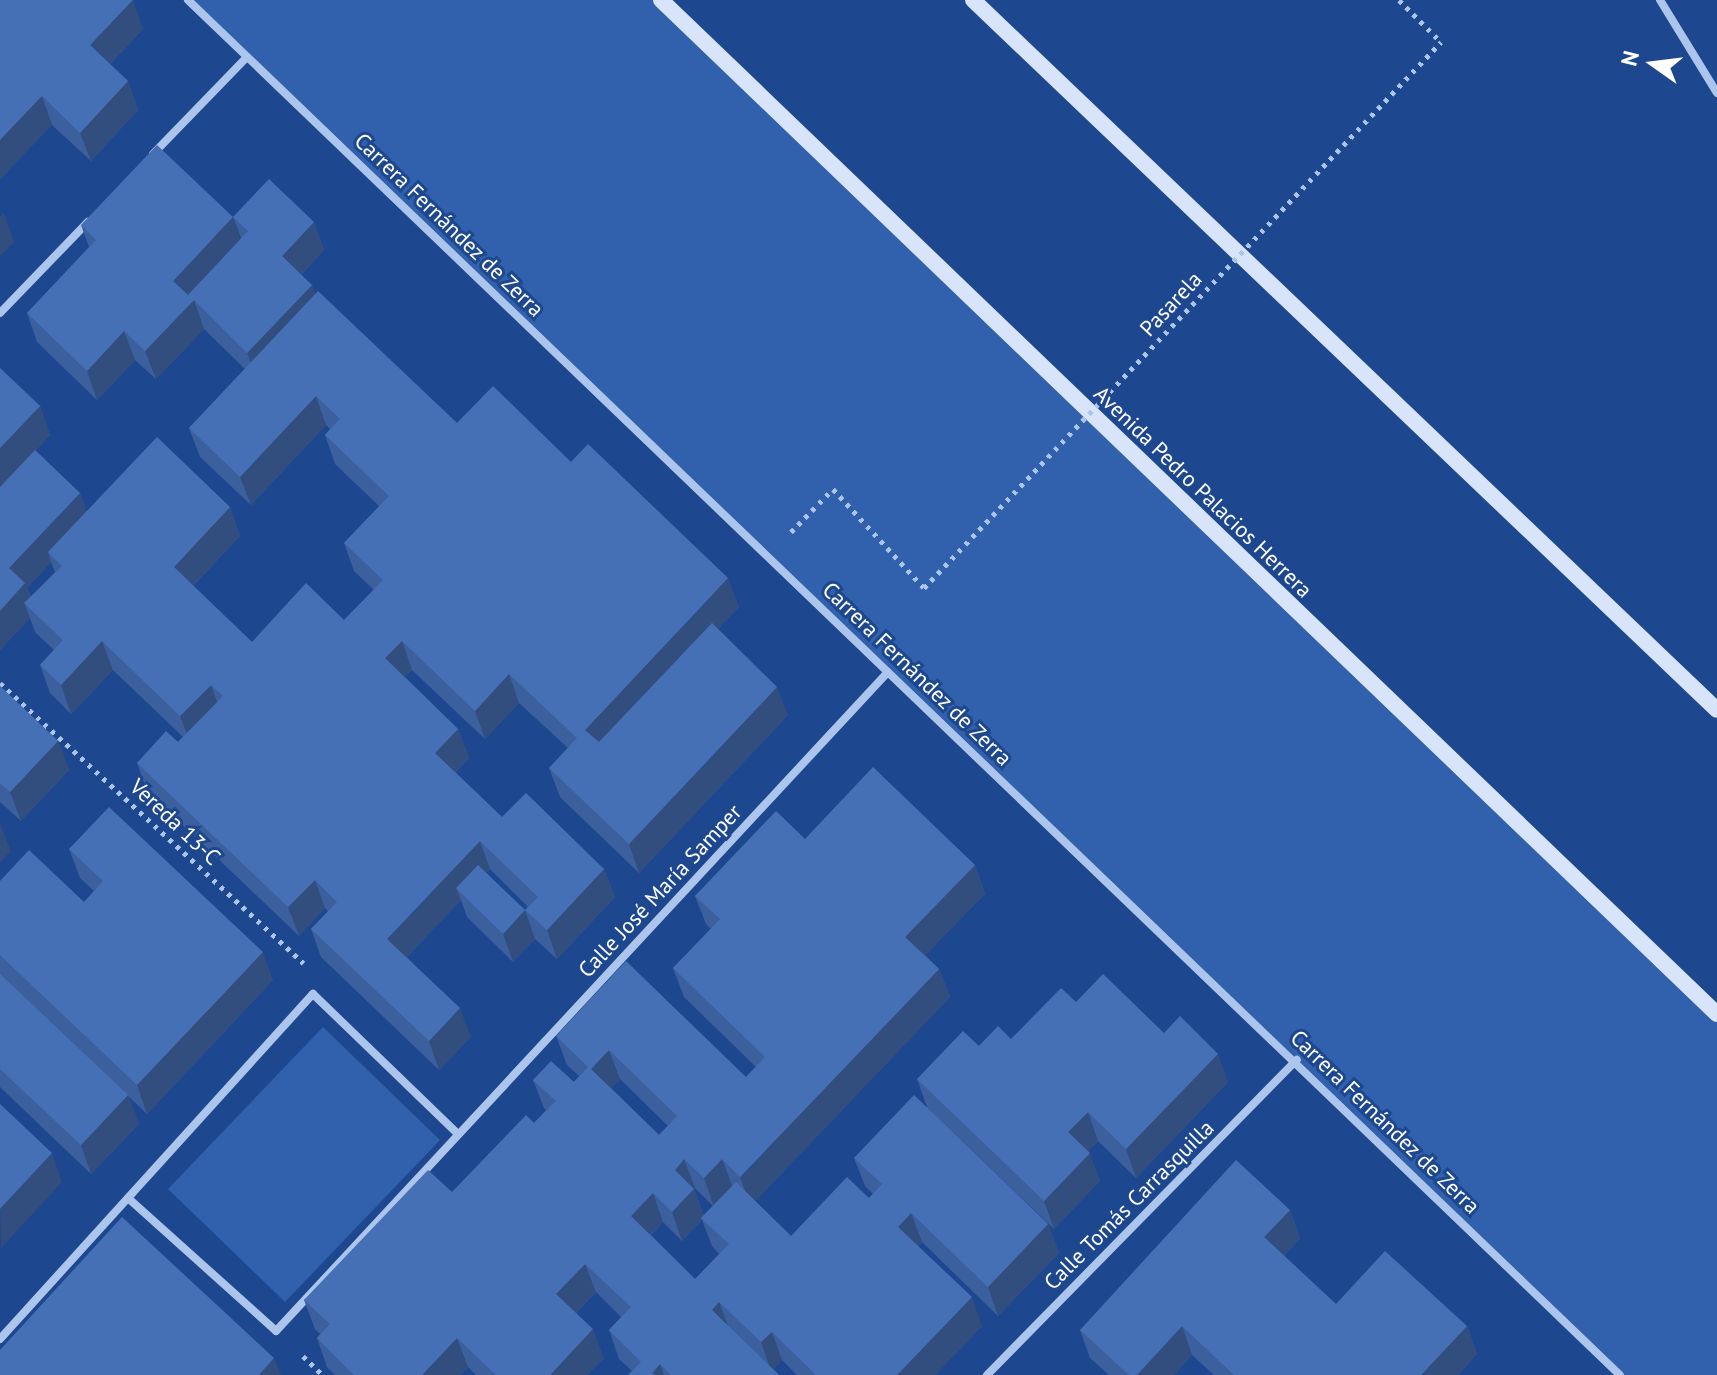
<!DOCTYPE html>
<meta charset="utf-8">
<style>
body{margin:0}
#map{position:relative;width:1717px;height:1375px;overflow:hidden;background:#1d478e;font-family:"PT Sans",sans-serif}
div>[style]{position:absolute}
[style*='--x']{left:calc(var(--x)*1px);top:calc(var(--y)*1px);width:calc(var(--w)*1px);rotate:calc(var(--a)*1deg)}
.green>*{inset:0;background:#3160ac}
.path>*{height:5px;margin-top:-2.5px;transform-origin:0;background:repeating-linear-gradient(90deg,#acc5ed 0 4px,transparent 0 10px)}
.minor>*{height:8px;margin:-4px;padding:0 4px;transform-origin:4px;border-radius:4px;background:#acc5ed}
.secondary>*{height:16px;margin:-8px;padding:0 8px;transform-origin:8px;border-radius:8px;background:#d8e4fa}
.path-bridge>*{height:5px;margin-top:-2.5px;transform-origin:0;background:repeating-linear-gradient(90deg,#acc5ed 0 4px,transparent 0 10px)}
.wall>*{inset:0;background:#3c609d}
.shaded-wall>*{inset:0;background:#314e7f}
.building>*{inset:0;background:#4670b6}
span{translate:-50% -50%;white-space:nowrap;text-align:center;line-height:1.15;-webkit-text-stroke:6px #1d478e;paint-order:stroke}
.street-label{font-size:22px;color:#fff}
.north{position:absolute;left:1613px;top:24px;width:80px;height:80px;-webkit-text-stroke:6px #1d478e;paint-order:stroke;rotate:284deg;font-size:22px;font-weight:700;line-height:32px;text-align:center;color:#fff}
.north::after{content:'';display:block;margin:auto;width:28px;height:36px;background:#fff;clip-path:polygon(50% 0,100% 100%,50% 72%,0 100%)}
</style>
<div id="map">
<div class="green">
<i style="clip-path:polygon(188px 0,661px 0,1717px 1014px,1717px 1375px,1620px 1375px)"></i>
<i style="clip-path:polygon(323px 1027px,440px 1140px,285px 1302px,168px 1189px)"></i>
</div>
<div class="path">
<i style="--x:1399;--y:0;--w:59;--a:45"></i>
<i style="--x:791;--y:532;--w:60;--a:-45.7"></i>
<i style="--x:833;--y:489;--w:134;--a:47.4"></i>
<i style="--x:0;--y:683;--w:413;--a:42.7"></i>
<i style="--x:303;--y:1356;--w:28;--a:44"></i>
</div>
<div class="minor">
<i style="--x:188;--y:0;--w:1985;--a:43.84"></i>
<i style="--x:1660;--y:0;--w:109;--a:58.5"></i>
<i style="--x:153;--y:154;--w:135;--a:-45.9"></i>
<i style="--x:0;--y:313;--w:127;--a:-46"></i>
<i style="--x:128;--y:1198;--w:199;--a:41.9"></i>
<i style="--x:276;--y:1331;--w:899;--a:-47.12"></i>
<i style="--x:0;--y:1339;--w:466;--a:-47.8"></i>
<i style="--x:313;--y:994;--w:202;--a:44"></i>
<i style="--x:987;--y:1375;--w:442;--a:-45.5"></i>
</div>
<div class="secondary">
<i style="--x:661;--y:0;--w:1464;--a:43.84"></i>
<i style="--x:973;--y:0;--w:1028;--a:43.66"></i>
</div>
<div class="path-bridge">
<i style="--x:924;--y:588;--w:752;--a:-46.56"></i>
</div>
<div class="wall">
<i style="clip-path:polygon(0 0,143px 29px,110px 64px,128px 81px,138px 110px,91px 161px,52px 125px)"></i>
<i style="clip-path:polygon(evenodd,233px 217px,314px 222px,324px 250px,301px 275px,312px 285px,315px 294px,457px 423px,571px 462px,739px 607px,718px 629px,788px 715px,639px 873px,560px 797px,549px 768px,568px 748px,519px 703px,485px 739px,412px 670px,405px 677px,458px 729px,469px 758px,455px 772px,502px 817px,604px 869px,615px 897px,557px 959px,535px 939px,525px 910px,528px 907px,490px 869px,486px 873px,525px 910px,535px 939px,513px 962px,467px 917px,461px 900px,407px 957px,471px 1037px,439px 1070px,321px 957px,311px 929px,328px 911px,325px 908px,299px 936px,147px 791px,137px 763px,178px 742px,183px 737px,113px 670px,71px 714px,50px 693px,40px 665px,54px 650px,35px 632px,30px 618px,0 650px,0 368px,40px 406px,50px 435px,35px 451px,80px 493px,86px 511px,230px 507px,240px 536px,193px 586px,252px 642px,344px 620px,374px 590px,354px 571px,344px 543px,379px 506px,335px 464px,325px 435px,330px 429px,326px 425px,251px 505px,200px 457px,189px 428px,245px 369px,204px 329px,156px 379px,135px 360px,97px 400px,37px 342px,27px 313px,89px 247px,81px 225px,241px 238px,233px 217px,51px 562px,55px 572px,31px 597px,27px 588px,51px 562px)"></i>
<i style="clip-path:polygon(0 686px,58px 741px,69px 770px,21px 821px,0 802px)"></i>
<i style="clip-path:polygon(evenodd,805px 839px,975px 865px,985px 894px,925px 955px,939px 969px,950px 997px,755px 1201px,791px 1236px,869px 1198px,873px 1194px,865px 1186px,854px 1158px,927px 1107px,917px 1079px,979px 1046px,1011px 1039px,1076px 1002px,1164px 1033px,1228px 1082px,1136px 1178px,1098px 1141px,1088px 1151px,1100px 1181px,1054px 1229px,945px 1124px,1048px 1224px,1059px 1253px,998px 1316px,922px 1242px,918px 1246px,982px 1326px,935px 1375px,797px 1375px,782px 1360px,773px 1369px,779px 1375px,628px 1375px,632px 1371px,619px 1359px,609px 1330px,621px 1317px,596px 1292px,576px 1313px,604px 1358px,587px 1375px,476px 1375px,468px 1367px,460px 1375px,335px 1375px,327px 1367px,317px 1338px,320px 1334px,315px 1329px,304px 1300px,452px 1192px,534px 1123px,546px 1110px,544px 1108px,533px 1080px,574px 1082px,579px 1076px,567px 1065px,556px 1036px,746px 1077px,756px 1067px,684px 997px,673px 968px,711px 929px,706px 924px,695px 896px,805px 839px,620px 1079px,668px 1126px,659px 1135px,611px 1088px,620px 1079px,805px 839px,695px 1188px,713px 1206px,704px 1216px,694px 1189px,695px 1188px,805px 839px,702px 1220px,712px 1246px,719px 1254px,695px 1279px,651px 1235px,663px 1222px,682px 1241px,702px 1220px)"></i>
<i style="clip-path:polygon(69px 849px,273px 980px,147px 1114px,128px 1096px,139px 1124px,91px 1174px,0 1087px,0 881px,84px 902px,94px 891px,80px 878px)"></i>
<i style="clip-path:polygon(1290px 1210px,1300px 1238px,1284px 1256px,1336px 1304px,1467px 1326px,1477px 1354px,1458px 1375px,1214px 1375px,1192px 1355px,1174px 1375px,1109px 1375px,1090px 1358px,1080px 1330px)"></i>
</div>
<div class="shaded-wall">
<i style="clip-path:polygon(133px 0,143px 29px,100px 74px,90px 45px)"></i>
<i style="clip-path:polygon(128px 81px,138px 110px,91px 161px,80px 133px)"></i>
<i style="clip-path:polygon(42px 96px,52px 125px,0 180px,0 140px)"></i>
<i style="clip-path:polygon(4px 213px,14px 242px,0 256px,0 217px)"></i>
<i style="clip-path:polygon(233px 217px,243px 246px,183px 309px,173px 281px)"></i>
<i style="clip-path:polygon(314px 222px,324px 250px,292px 284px,282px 256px)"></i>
<i style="clip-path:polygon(312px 285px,322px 313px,258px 381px,247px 353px)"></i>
<i style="clip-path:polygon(194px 300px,204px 329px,156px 379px,145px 351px)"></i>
<i style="clip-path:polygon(124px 331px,135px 360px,97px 400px,87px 371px)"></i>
<i style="clip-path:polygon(316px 396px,326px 425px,251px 505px,240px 477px)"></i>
<i style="clip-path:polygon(40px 406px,50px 435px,0 488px,0 448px)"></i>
<i style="clip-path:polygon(80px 493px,90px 522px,48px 552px,51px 562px,27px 588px,36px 612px,24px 603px,30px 618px,0 650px,0 611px,9px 568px)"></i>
<i style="clip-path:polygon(230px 507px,240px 536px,184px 595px,174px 567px)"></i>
<i style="clip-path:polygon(728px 578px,739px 607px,596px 759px,585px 730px)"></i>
<i style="clip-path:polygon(102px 641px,113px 670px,71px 714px,61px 685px)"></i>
<i style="clip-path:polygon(402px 641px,412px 670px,396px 687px,385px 658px)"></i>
<i style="clip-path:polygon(509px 674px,519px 703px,485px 739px,475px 711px)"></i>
<i style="clip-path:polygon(211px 685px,221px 713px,191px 745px,180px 716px)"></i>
<i style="clip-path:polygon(777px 687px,788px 715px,639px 873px,629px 844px)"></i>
<i style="clip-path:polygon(458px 729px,469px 758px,445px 781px,435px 753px)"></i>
<i style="clip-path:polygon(58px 741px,69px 770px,21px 821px,10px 792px)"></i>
<i style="clip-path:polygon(0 823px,11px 851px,0 863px)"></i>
<i style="clip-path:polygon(480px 841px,490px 869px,465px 896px,456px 888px,461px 900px,398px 967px,387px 939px)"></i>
<i style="clip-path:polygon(975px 865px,985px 894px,916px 965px,905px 937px)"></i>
<i style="clip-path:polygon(604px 869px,615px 897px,557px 959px,547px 930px)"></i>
<i style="clip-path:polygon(315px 880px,325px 908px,299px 936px,288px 907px)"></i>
<i style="clip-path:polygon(525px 910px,535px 939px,513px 962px,503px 934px)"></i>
<i style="clip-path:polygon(263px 952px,273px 980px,147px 1114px,137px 1085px)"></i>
<i style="clip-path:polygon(939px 969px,950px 997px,751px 1206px,740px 1177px)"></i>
<i style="clip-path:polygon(460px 1008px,471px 1037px,439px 1070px,429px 1041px)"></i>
<i style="clip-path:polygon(609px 1050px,620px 1079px,602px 1098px,591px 1069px)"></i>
<i style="clip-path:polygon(1218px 1054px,1228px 1082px,1136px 1178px,1126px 1149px)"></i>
<i style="clip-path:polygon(128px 1095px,139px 1124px,91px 1174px,81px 1145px)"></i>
<i style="clip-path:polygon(1088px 1112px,1098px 1141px,1079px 1161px,1068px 1132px)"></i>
<i style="clip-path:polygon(52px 1153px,62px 1182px,1px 1248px,0 1209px)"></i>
<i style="clip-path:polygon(1090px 1153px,1100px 1181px,1054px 1229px,1044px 1201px)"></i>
<i style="clip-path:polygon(684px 1159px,695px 1188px,690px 1194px,694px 1189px,705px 1218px,701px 1218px,702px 1220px,682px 1241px,672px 1212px,675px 1170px)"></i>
<i style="clip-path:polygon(722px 1159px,733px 1188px,714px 1207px,704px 1178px)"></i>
<i style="clip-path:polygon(653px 1193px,663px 1222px,641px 1244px,631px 1216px)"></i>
<i style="clip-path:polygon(1290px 1210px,1300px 1238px,1275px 1266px,1264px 1237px)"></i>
<i style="clip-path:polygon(911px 1213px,922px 1242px,908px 1255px,898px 1227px)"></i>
<i style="clip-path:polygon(1048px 1224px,1059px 1253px,998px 1316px,988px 1287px)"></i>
<i style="clip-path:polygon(585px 1264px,596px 1292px,566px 1323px,556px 1294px)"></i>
<i style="clip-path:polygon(972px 1297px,982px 1326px,935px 1375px,897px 1375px)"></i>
<i style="clip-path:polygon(719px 1302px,730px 1331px,712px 1310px)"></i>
<i style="clip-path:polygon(1182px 1326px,1192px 1355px,1174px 1375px,1137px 1375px)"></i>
<i style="clip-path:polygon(1467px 1326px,1477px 1354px,1458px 1375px,1421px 1375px)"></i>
<i style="clip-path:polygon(593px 1329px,604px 1358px,587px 1375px,550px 1375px)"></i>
<i style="clip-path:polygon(772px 1332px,782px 1360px,771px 1371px,761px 1342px)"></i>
<i style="clip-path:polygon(457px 1338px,468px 1367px,460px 1375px,422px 1375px)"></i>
<i style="clip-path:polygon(274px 1358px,281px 1375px,259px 1375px)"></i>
<i style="clip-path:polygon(660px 1364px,664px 1375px,653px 1375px,652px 1373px)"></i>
</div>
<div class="building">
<i style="clip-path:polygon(0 0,133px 0,90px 45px,128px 81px,80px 133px,42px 96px,0 140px)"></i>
<i style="clip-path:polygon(157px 145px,233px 217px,173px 281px,188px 295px,248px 231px,233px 217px,269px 179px,314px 222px,282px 256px,312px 285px,247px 353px,194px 300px,145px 351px,124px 331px,87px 371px,27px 313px,96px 240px,81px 225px)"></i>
<i style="clip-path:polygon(318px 291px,457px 423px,493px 386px,571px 462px,588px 444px,728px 578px,585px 730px,599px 742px,712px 623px,777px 687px,629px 844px,549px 768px,577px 738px,509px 674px,475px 711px,402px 641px,385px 658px,458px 729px,435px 753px,502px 817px,526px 793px,604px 869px,547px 930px,525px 910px,538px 897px,480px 841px,387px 939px,460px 1008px,429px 1041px,311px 929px,337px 902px,315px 880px,288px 907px,137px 763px,166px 731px,178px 742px,223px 696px,211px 685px,180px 716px,102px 641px,61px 685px,40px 665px,63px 640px,24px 603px,62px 566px,48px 552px,157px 437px,230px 507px,174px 567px,252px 642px,306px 583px,344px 620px,383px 580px,344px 543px,389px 496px,325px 435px,340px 419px,316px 396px,240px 477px,189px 428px)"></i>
<i style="clip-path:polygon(0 368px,40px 406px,0 448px)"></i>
<i style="clip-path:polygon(35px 450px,80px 493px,9px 568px,25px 583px,0 611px,0 487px)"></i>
<i style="clip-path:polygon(0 686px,58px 741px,10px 792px,0 783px)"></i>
<i style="clip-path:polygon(evenodd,873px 767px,975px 865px,905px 937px,939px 969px,740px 1177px,722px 1159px,704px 1178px,684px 1159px,675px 1170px,694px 1189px,672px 1212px,653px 1193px,631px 1216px,695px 1279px,729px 1244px,701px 1218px,736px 1182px,791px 1236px,847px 1177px,869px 1198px,882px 1184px,854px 1158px,914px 1095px,1048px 1224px,988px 1287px,911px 1213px,898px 1227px,972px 1297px,897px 1375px,816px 1375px,772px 1332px,761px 1342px,719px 1302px,712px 1310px,779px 1375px,671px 1375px,660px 1364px,652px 1373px,655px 1375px,628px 1375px,641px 1362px,609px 1330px,631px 1307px,585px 1264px,556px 1294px,593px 1329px,550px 1375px,496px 1375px,457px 1338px,422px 1375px,354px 1375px,317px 1338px,330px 1324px,304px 1300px,428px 1170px,452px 1192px,526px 1115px,534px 1123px,556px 1101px,533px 1080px,551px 1061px,574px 1082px,588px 1067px,556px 1036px,626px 961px,746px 1077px,765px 1057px,673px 968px,720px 919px,695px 896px,776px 811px,805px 839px,873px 767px,609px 1050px,677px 1116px,659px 1135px,591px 1069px,609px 1050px)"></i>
<i style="clip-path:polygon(109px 807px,263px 952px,137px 1085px,0 955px,0 881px,29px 850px,84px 902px,103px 881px,69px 849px)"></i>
<i style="clip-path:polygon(478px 865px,525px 910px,503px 934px,456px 888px)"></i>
<i style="clip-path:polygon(0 974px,128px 1095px,81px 1145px,0 1069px)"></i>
<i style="clip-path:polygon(1103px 974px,1164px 1033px,1180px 1016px,1218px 1054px,1126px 1149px,1088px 1112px,1068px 1132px,1090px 1153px,1044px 1201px,917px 1079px,963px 1031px,979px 1046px,998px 1026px,1011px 1039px,1061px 988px,1076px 1002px)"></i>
<i style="clip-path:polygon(0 1104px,52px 1153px,0 1209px)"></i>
<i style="clip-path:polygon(1236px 1160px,1290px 1210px,1264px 1237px,1336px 1304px,1385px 1251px,1467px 1326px,1421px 1375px,1234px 1375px,1182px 1326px,1137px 1375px,1129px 1375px,1080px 1330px)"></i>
<i style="clip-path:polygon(122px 1217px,274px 1358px,259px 1375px,0 1375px,0 1350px)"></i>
</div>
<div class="street-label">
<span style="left:449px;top:225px;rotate:44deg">Carrera Fernández de Zerra</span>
<span style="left:1171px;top:304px;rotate:-47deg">Pasarela</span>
<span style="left:1203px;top:492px;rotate:44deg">Avenida Pedro Palacios Herrera</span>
<span style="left:917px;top:674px;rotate:44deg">Carrera Fernández de Zerra</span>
<span style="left:175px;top:822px;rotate:43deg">Vereda 13-C</span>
<span style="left:660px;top:891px;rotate:-47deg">Calle José María Samper</span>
<span style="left:1385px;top:1122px;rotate:44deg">Carrera Fernández de Zerra</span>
<span style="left:1129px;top:1205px;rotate:-45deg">Calle Tomás Carrasquilla</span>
</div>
<div class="north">N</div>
</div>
